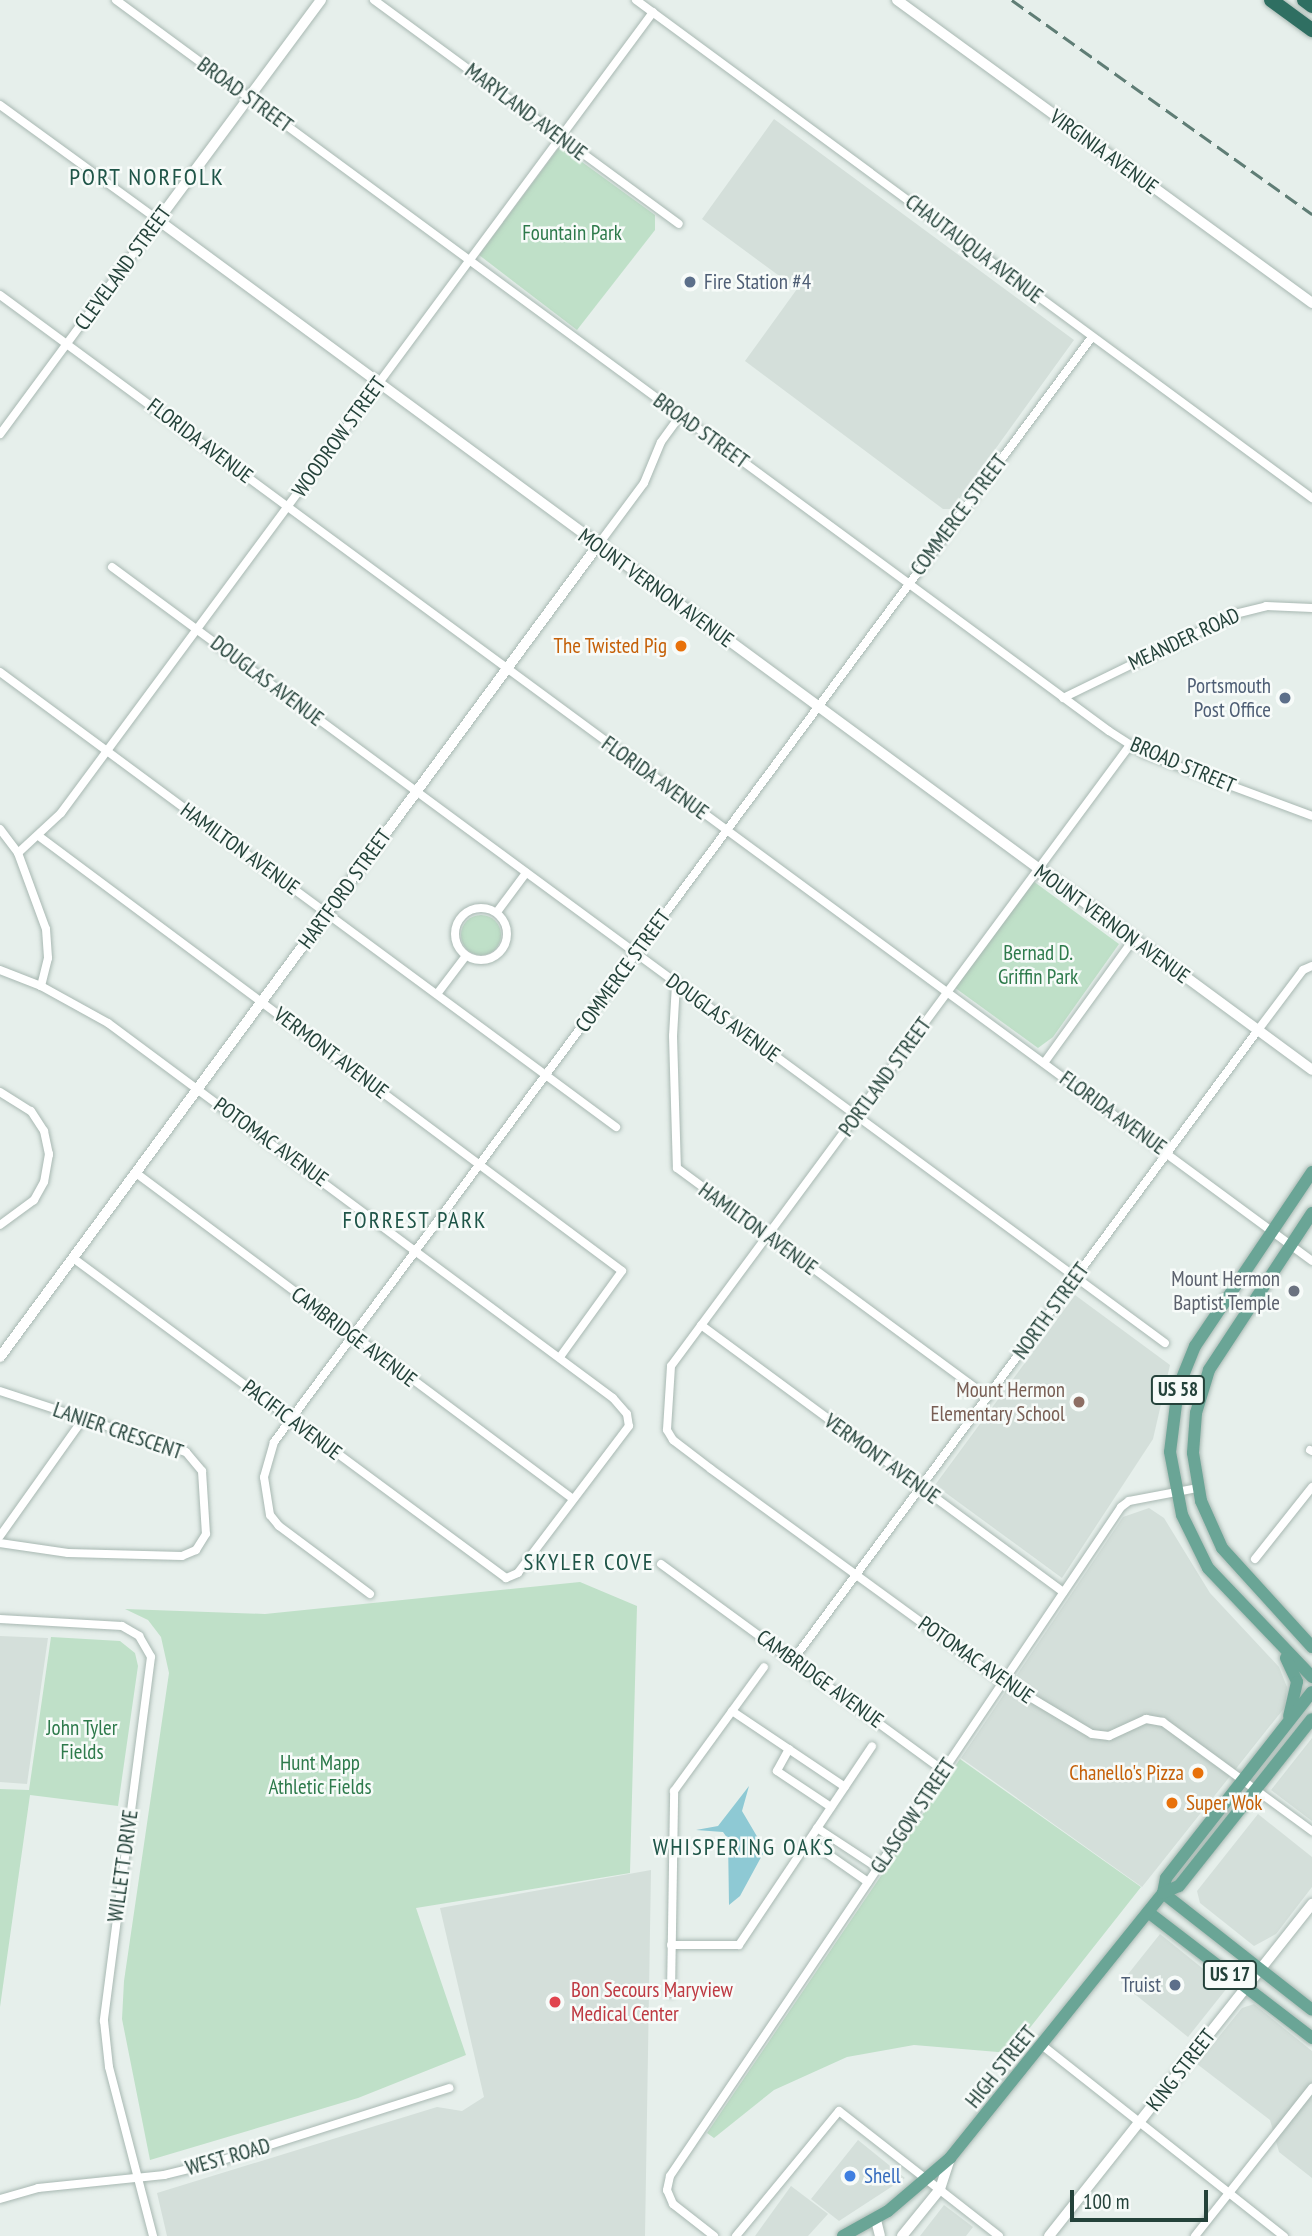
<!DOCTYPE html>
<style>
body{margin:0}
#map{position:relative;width:1312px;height:2236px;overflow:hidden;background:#e6efeb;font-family:"PT Sans Narrow",sans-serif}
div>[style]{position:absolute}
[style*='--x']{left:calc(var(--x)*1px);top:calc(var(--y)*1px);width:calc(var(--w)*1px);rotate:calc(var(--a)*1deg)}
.built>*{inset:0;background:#d4dfda}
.green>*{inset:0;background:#bfe0c8}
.round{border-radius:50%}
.water>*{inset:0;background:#8ec9d4}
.roads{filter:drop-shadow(0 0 2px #a8b8b2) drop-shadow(0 0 2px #a8b8b2)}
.street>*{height:8px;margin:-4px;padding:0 4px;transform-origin:4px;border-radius:4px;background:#fff}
.street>.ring{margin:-4px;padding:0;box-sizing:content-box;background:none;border:8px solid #fff;border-radius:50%}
.secondary>*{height:10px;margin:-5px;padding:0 5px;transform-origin:5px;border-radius:5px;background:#fff}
.primary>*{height:12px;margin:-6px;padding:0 6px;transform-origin:6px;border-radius:6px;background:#6aa596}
.highway>*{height:14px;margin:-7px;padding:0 7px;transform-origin:7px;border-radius:7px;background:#2f6f62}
.rail>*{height:2.5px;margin-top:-1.25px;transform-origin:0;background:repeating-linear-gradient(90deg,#5f7d75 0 14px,transparent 0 21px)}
.dots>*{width:19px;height:19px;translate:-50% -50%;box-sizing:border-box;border:4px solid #f7fbf9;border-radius:50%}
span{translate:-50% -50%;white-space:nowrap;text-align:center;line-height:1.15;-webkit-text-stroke:5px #f7fbf9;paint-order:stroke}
.shield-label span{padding:2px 5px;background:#f7fbf9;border:2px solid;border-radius:5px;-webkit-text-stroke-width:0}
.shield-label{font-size:19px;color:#24423a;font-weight:700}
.street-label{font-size:21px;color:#24423a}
.park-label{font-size:21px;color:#2d7a4b}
.service-label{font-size:21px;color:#4e5e75}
.left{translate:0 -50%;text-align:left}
.right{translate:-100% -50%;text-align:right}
.food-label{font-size:21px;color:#c56008}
.worship-label{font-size:21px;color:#5b616d}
.education-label{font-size:21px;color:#785e54}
.health-label{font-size:21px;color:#be3a42}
.shop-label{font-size:21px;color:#366cbe}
.neighbourhood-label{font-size:23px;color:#1f5548;letter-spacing:2px}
.quarter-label{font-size:24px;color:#1f5548;letter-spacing:2px}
.scale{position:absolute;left:1070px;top:2190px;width:138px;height:32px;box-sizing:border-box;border:4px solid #24423a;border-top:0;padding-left:9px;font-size:21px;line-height:24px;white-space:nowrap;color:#24423a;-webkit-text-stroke:5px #f7fbf9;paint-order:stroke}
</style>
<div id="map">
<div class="built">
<i style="clip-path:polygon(774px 119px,1074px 340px,952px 509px,943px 509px,745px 361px,797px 289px,702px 219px)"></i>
<i style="clip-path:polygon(1075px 1295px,1170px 1365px,1153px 1439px,1062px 1578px,935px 1485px)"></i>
<i style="clip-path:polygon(1149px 1508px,1164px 1518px,1210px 1593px,1279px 1667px,1287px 1687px,1285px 1707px,1142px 1887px,961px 1758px,1123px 1517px)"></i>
<i style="clip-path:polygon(0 1636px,48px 1638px,27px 1784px,0 1782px)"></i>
<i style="clip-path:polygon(1312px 1738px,1312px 1821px,1271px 1790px)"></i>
<i style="clip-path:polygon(1258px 1814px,1312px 1857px,1312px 1887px,1276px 1934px,1254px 1946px,1200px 1903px,1197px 1891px)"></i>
<i style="clip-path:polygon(651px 1870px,645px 2236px,167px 2236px,157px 2193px,437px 2107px,462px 2111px,484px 2097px,440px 1908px)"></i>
<i style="clip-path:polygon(1160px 1934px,1227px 1988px,1188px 2037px,1121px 1983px)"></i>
<i style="clip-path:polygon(1254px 2004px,1312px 2051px,1312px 2178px,1279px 2152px,1270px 2120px,1197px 2064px,1242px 2008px)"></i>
<i style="clip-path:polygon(858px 2140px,905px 2178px,839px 2221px,811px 2199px)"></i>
<i style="clip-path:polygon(791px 2186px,828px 2214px,808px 2236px,755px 2236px)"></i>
<i style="clip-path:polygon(944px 2205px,973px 2227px,966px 2236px,920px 2236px)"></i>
</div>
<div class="green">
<i style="clip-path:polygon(560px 146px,655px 215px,655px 230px,577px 330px,479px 255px)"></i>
<i style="clip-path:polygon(1033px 881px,1119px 944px,1053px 1037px,1038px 1048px,954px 987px)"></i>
<i class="round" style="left:461px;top:915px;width:40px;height:40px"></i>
<i style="clip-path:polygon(580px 1582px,637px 1606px,630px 1873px,416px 1908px,466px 2055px,358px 2098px,150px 2160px,122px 2019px,124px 1981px,169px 1673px,161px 1637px,148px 1620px,125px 1609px,265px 1614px)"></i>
<i style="clip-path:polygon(51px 1637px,120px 1641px,135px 1653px,138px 1666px,118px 1806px,30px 1795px,0 2007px,0 1789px,29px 1790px)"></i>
<i style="clip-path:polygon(960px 1759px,1141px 1887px,1010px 2053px,914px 2045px,847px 2057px,774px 2090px,714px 2138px,707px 2133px)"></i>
</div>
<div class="water">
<i style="clip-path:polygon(749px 1786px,742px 1811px,765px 1850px,740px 1896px,729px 1905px,728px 1839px,723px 1832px,696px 1830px,718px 1826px)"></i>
</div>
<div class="roads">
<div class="street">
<i style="--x:116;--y:0;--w:1233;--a:36.36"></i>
<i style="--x:1109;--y:731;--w:40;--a:32.9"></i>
<i style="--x:1143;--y:753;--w:180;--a:20.4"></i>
<i style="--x:374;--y:0;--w:378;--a:36.3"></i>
<i style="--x:636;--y:0;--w:840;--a:36.38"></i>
<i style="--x:0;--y:105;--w:195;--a:36"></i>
<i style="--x:158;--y:220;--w:266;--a:126.4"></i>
<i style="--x:0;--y:295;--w:1629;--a:36.36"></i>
<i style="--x:598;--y:545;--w:77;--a:-53.4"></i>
<i style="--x:644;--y:483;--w:44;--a:-67.5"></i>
<i style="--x:661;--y:442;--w:32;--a:-54"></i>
<i style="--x:112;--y:567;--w:1308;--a:36.39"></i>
<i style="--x:0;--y:672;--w:766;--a:36.45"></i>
<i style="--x:1063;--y:698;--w:191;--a:-26"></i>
<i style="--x:1235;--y:614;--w:32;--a:-14"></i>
<i style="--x:1266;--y:606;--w:46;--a:2.5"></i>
<i style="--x:1130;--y:745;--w:772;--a:126.47"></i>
<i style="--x:671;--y:1366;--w:64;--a:93.6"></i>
<i style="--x:667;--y:1430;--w:12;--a:59"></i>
<i style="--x:673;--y:1440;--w:48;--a:37.3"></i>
<i style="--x:711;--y:1469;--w:355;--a:36.1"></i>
<i style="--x:998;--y:1678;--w:109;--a:30.8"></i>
<i style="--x:1092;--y:1734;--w:17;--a:7"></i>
<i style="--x:1109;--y:1736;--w:41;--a:-24.7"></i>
<i style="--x:1146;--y:1719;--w:17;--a:10"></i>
<i style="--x:1163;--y:1722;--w:185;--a:36.2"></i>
<i style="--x:0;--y:829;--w:30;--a:53"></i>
<i style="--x:18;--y:853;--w:81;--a:69.8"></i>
<i style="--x:46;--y:929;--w:29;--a:86"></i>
<i style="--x:48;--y:958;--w:29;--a:104"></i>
<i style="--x:40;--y:837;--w:726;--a:36.71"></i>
<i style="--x:622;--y:1271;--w:106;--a:125.8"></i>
<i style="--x:18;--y:853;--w:59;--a:-42.9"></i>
<i style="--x:61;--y:813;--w:996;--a:-53.53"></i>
<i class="ring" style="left:455px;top:908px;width:44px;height:44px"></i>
<i style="--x:497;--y:912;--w:49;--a:-53.4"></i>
<i style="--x:0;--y:970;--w:44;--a:21.3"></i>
<i style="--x:41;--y:986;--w:77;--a:28.9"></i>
<i style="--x:108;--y:1023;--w:629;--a:36.6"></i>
<i style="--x:613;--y:1398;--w:21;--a:49"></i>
<i style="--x:627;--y:1414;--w:12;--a:81"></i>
<i style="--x:629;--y:1426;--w:184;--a:127.1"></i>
<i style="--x:518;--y:1573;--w:13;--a:157"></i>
<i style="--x:506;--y:1578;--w:538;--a:-143.53"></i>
<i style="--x:676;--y:984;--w:52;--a:93.3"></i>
<i style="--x:673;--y:1036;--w:132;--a:88.3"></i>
<i style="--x:677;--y:1168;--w:386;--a:36.4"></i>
<i style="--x:437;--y:994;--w:46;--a:-52.9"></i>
<i style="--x:1044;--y:1063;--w:152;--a:-54.1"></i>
<i style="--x:0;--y:1092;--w:36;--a:32"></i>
<i style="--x:31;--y:1111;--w:24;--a:57"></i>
<i style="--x:44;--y:1131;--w:24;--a:78"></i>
<i style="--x:49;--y:1154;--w:28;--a:100"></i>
<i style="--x:44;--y:1182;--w:21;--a:119"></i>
<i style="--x:34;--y:1200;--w:42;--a:143.7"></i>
<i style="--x:136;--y:1173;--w:545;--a:36.72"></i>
<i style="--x:701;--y:1325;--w:450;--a:36.4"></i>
<i style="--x:0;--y:1391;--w:196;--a:18.2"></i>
<i style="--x:186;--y:1452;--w:25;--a:50"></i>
<i style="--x:202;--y:1471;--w:63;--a:86.4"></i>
<i style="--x:206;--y:1534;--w:19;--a:122"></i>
<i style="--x:196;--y:1550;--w:15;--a:157"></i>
<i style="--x:182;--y:1556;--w:114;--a:-178.5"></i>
<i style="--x:68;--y:1553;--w:69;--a:-171.6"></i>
<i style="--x:1310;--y:1450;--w:2;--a:27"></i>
<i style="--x:0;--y:1536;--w:145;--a:-54.6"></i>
<i style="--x:1255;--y:1559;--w:92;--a:-51.6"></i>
<i style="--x:661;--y:1564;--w:351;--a:36.2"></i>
<i style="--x:370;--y:1594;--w:114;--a:-143.2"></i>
<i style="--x:279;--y:1526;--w:14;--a:-129"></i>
<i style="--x:270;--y:1515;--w:38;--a:-99"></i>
<i style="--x:264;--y:1477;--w:36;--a:-74"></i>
<i style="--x:274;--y:1442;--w:1375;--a:-53.49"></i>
<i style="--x:0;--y:1619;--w:122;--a:3.3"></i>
<i style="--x:122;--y:1626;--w:20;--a:30"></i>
<i style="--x:139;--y:1636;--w:24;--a:60"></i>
<i style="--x:151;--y:1657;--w:367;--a:97.4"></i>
<i style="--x:104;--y:2021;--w:46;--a:83.8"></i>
<i style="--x:109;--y:2067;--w:175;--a:75.4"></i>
<i style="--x:793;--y:1660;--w:783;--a:-53.57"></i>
<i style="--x:1258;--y:1030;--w:75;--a:-53.1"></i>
<i style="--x:1303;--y:970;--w:10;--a:-24"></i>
<i style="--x:732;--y:1711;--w:136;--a:33.9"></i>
<i style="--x:789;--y:1749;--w:25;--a:119"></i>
<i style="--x:777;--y:1771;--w:65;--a:33.7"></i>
<i style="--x:817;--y:1828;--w:73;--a:33.3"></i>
<i style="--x:809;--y:1841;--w:72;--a:34.8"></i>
<i style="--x:671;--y:1945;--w:68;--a:0"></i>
<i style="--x:739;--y:1945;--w:239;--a:-56.2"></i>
<i style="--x:671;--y:1993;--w:202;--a:-89.1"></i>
<i style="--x:674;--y:1791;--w:153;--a:-54"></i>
<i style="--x:1043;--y:2046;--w:307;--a:38.3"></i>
<i style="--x:0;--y:2199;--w:40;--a:-16"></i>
<i style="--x:38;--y:2188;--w:127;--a:-5.9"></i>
<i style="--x:164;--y:2175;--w:50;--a:-13.8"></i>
<i style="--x:213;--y:2163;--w:248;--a:-17.6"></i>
<i style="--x:714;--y:2236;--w:52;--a:-142"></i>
<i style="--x:673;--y:2204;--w:15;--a:-113"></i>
<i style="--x:667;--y:2190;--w:14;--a:-78"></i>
<i style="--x:670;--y:2176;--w:807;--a:-56.01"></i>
<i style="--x:1121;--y:1507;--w:10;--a:-37"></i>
<i style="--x:1129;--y:1501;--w:69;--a:-10.8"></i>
<i style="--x:736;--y:2236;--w:162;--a:-50.5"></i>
<i style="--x:839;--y:2111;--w:203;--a:38"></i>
<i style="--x:1195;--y:2236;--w:189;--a:-51.7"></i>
</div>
<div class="secondary">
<i style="--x:321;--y:0;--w:274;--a:126.5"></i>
<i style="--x:158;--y:220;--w:1433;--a:36.37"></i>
<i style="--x:897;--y:0;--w:514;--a:36.13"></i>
<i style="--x:0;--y:1357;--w:1008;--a:-53.63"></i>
<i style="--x:876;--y:2220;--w:16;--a:76"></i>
<i style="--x:902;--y:2236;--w:60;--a:-51"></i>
<i style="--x:940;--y:2189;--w:33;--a:-72"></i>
<i style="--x:1049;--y:2236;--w:424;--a:-51.6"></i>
</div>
<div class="primary">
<i style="--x:1312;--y:1172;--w:210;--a:123.9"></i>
<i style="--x:1195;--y:1346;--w:45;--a:112"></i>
<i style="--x:1178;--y:1388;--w:64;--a:97.1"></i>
<i style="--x:1170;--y:1452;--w:64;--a:79.2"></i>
<i style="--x:1182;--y:1515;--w:59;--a:63.9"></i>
<i style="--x:1208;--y:1568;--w:151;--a:46.3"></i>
<i style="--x:1312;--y:1213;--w:188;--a:123.3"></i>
<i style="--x:1209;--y:1370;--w:45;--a:106.8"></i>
<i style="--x:1196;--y:1413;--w:40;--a:94.3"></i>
<i style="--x:1193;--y:1453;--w:49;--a:80.5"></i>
<i style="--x:1201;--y:1501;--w:51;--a:65.9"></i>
<i style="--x:1222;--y:1548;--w:134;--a:47.7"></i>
<i style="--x:1286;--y:1658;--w:26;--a:65"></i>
<i style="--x:1297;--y:1682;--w:35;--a:103"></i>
<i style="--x:1163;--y:1893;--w:15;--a:-79"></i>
<i style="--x:1166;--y:1878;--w:236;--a:-51.9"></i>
<i style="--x:1163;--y:1893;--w:189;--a:38.1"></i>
<i style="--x:1148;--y:1912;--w:207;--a:37.5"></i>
<i style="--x:843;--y:2236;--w:51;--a:-29.1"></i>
<i style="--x:888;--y:2211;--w:82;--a:-40.5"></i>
<i style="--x:950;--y:2158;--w:340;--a:-51.2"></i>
<i style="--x:1163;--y:1893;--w:17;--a:-24"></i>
<i style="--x:1179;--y:1886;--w:213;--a:-51.5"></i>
</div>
<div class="highway">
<i style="--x:1271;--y:0;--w:51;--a:36.2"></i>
<i style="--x:1304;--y:0;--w:10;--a:37"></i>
</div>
</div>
<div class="rail">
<i style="--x:1012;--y:0;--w:369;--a:35.5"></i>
</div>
<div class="dots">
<i style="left:690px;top:282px;background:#5c6f8a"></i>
<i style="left:681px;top:646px;background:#e8710a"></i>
<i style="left:1285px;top:698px;background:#5c6f8a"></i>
<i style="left:1294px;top:1291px;background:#6b7280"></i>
<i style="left:1079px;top:1402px;background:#8d6e63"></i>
<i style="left:1198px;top:1773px;background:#e8710a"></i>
<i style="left:1172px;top:1803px;background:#e8710a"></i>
<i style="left:1175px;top:1985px;background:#5c6f8a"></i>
<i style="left:555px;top:2002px;background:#e0444e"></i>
<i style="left:850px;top:2176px;background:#3f7fe0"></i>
</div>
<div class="shield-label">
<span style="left:1178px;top:1390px">US 58</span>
<span style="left:1230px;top:1975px">US 17</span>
</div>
<div class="street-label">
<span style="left:245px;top:95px;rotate:36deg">BROAD STREET</span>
<span style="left:526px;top:112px;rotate:37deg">MARYLAND AVENUE</span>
<span style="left:1104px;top:152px;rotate:36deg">VIRGINIA AVENUE</span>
<span style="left:974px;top:249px;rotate:37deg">CHAUTAUQUA AVENUE</span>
<span style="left:123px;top:268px;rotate:-54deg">CLEVELAND STREET</span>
<span style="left:701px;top:431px;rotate:36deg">BROAD STREET</span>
<span style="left:339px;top:437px;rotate:-54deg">WOODROW STREET</span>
<span style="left:200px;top:441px;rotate:37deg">FLORIDA AVENUE</span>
<span style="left:959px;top:515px;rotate:-53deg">COMMERCE STREET</span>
<span style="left:656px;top:588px;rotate:36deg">MOUNT VERNON AVENUE</span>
<span style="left:1184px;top:639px;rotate:-25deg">MEANDER ROAD</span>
<span style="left:267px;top:681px;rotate:37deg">DOUGLAS AVENUE</span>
<span style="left:1183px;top:765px;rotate:23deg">BROAD STREET</span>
<span style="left:655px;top:778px;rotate:36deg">FLORIDA AVENUE</span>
<span style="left:240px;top:849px;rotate:36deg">HAMILTON AVENUE</span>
<span style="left:345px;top:889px;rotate:-54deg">HARTFORD STREET</span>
<span style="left:1112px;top:924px;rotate:36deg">MOUNT VERNON AVENUE</span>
<span style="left:623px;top:971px;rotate:-54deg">COMMERCE STREET</span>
<span style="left:723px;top:1018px;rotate:36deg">DOUGLAS AVENUE</span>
<span style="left:331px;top:1053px;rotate:37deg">VERMONT AVENUE</span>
<span style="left:885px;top:1077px;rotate:-54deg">PORTLAND STREET</span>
<span style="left:1113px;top:1113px;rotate:36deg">FLORIDA AVENUE</span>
<span style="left:271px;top:1142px;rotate:36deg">POTOMAC AVENUE</span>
<span style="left:758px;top:1229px;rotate:36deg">HAMILTON AVENUE</span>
<span style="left:1051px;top:1311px;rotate:-54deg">NORTH STREET</span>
<span style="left:354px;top:1337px;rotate:37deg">CAMBRIDGE AVENUE</span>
<span style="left:292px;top:1420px;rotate:37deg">PACIFIC AVENUE</span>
<span style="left:118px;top:1431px;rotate:19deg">LANIER CRESCENT</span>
<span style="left:882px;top:1459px;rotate:36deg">VERMONT AVENUE</span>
<span style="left:976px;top:1660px;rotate:35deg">POTOMAC AVENUE</span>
<span style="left:820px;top:1679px;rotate:36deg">CAMBRIDGE AVENUE</span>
<span style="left:913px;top:1816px;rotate:-56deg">GLASGOW STREET</span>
<span style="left:123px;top:1866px;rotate:-82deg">WILLETT DRIVE</span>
<span style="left:1001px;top:2067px;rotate:-51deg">HIGH STREET</span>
<span style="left:1181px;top:2070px;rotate:-52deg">KING STREET</span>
<span style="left:228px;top:2157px;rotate:-16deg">WEST ROAD</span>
</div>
<div class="park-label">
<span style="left:572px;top:233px">Fountain Park</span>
<span style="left:1038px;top:965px">Bernad D.<br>Griffin Park</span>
<span style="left:82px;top:1740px">John Tyler<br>Fields</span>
<span style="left:320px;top:1775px">Hunt Mapp<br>Athletic Fields</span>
</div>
<div class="service-label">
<span class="left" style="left:704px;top:282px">Fire Station #4</span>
<span class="right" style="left:1271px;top:698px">Portsmouth<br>Post Office</span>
<span class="right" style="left:1161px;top:1985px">Truist</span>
</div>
<div class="food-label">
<span class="right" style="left:667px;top:646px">The Twisted Pig</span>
<span class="right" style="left:1184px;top:1773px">Chanello's Pizza</span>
<span class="left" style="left:1186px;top:1803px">Super Wok</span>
</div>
<div class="worship-label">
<span class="right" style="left:1280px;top:1291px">Mount Hermon<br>Baptist Temple</span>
</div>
<div class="education-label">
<span class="right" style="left:1065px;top:1402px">Mount Hermon<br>Elementary School</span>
</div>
<div class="health-label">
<span class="left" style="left:571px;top:2002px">Bon Secours Maryview<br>Medical Center</span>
</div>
<div class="shop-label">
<span class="left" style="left:864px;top:2176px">Shell</span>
</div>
<div class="neighbourhood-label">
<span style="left:415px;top:1220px">FORREST PARK</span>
<span style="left:589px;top:1562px">SKYLER COVE</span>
<span style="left:744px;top:1847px">WHISPERING OAKS</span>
</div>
<div class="quarter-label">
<span style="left:147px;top:177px">PORT NORFOLK</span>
</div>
<div class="scale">100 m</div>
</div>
